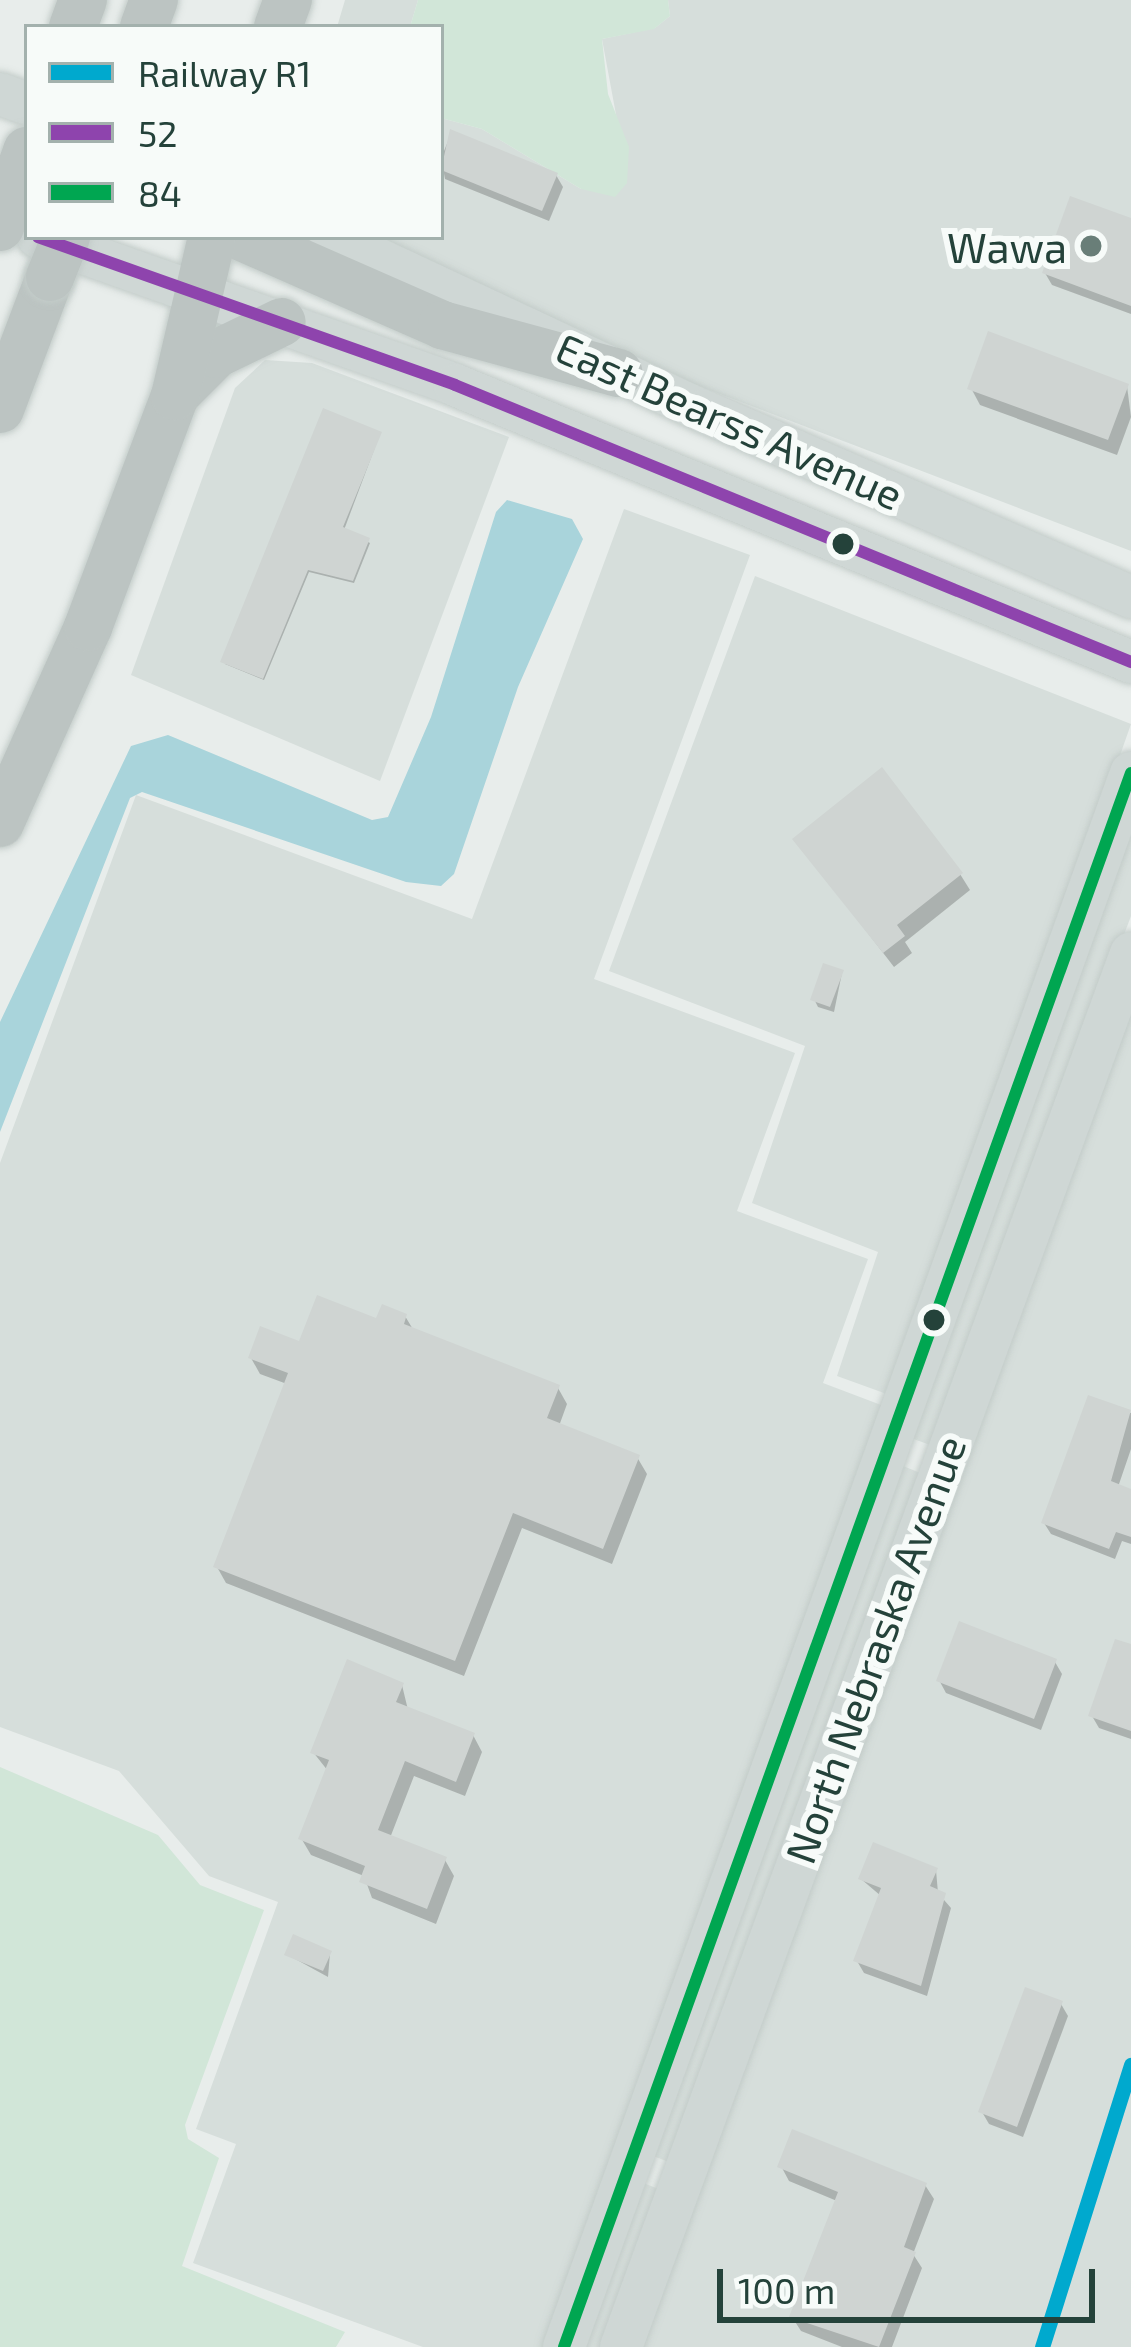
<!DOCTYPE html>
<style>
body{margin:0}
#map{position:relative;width:1131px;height:2347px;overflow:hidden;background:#e8edeb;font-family:"Exo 2",sans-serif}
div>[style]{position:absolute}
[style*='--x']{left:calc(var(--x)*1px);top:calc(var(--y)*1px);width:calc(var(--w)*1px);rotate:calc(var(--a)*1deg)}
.built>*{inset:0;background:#d6dedb}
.green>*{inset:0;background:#d1e6d8}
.water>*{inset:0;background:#a9d4db}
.shadow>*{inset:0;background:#0003}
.building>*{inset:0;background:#cfd4d2}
.roads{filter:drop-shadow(0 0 3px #c3ccc9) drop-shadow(0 0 3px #c3ccc9)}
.major>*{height:42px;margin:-21px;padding:0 21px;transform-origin:21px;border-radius:21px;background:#cfd7d5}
.highway>*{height:48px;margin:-24px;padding:0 24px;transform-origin:24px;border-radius:24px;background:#bcc4c2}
.bridges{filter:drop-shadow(0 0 3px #c3ccc9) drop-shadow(0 0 3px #c3ccc9)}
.highway-bridge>*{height:48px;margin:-24px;padding:0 24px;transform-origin:24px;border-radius:24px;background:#bcc4c2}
.bus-1>*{height:12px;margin:-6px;padding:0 6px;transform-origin:6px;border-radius:6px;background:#8e44ad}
.bus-2>*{height:12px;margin:-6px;padding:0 6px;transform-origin:6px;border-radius:6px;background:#00a651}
.rail-1>*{height:15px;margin:-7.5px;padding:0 7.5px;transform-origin:7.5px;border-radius:7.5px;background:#00a9ce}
.dots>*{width:33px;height:33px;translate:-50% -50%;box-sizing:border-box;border:6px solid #f7fbf9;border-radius:50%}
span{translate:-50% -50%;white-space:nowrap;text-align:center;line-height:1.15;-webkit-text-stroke:12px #f7fbf9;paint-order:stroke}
.poi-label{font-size:42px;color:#24423a}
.right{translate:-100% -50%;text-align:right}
.street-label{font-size:42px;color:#24423a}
.legend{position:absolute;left:24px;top:24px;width:420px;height:216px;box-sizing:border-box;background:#f7fbf9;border:3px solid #a3b1ad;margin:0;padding:15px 21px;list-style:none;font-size:36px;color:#24423a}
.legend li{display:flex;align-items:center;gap:24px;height:60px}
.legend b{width:60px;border:3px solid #a3b1ad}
.scale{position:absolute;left:717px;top:2269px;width:378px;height:54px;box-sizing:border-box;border:6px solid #24423a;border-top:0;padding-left:15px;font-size:36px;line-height:42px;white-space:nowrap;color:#24423a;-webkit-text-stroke:9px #f7fbf9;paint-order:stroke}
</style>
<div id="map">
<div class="built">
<i style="clip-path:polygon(345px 0,418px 0,410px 27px,337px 27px)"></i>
<i style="clip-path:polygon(668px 0,1131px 0,1131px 551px,602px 349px,365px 237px,441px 237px,441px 118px,482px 129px,581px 189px,617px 120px,602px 39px,655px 28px,670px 16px)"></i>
<i style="clip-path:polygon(265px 360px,312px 363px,509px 437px,380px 781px,131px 675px,235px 388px)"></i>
<i style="clip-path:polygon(624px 509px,750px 555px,594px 979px,795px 1053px,737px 1211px,868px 1259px,823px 1383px,889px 1408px,546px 2347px,423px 2347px,193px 2263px,236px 2144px,196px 2129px,278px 1902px,209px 1876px,119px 1771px,0 1727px,0 1163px,136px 795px,472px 919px)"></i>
<i style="clip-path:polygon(755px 576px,1131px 724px,895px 1397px,837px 1376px,878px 1252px,752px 1203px,805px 1046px,609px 971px)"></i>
<i style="clip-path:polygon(1131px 811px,1131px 916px,933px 1446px,908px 1437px)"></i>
<i style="clip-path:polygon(1131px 990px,1131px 2347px,635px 2347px)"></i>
<i style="clip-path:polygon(898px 1464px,923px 1474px,674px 2164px,648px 2154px)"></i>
<i style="clip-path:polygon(638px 2181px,664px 2191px,607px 2347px,578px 2347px)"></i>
</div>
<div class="green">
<i style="clip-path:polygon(418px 0,668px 0,670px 16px,654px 29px,602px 39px,608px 94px,629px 147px,627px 183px,615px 197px,581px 189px,482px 129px,441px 118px,441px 27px,410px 27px)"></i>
<i style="clip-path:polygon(0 1767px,158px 1835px,200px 1885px,264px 1910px,185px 2125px,188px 2139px,219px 2158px,182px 2266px,345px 2332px,336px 2347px,0 2347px)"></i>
</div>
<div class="water">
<i style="clip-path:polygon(507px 500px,572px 519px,583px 539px,518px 687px,454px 874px,441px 886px,406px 882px,142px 792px,130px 798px,0 1132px,0 1022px,131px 746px,168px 735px,372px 820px,388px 817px,431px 717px,496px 512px)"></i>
</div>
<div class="shadow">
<i style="clip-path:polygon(452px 132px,556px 175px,563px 187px,549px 221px,445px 179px,441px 158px)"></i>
<i style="clip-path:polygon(1131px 222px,1131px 314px,1052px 285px,1045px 273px)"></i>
<i style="clip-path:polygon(1127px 386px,1131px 417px,1117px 455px,980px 405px,971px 388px)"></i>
<i style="clip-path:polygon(380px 434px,344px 530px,370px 543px,354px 583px,309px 572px,264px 680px,225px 664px)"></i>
<i style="clip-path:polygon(796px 840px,960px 874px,970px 890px,905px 942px,912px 953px,894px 967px)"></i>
<i style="clip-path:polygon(842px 973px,834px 1012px,818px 1007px,814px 999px)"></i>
<i style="clip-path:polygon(405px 1316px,414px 1331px,558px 1388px,567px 1404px,559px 1426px,637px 1457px,647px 1474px,612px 1564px,522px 1528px,464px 1676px,226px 1583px,217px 1567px,287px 1384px,260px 1374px,251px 1358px)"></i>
<i style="clip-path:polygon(1089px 1399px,1131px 1413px,1131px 1449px,1118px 1487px,1131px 1492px,1131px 1544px,1122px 1541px,1115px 1559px,1051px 1534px,1044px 1523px)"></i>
<i style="clip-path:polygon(1131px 1647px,1131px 1739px,1099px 1728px,1092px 1716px)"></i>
<i style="clip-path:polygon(1055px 1662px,1062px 1674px,1041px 1730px,946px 1693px,939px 1680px)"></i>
<i style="clip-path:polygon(402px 1685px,408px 1710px,473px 1735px,482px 1752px,465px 1796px,414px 1776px,390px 1838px,445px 1860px,454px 1876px,436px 1924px,372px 1898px,364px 1876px,311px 1855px,301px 1838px,328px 1771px,313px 1752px)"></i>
<i style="clip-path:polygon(936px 1870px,938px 1893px,951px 1908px,927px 1996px,864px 1973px,857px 1961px,881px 1896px,861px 1879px)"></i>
<i style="clip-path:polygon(330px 1953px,328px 1977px,288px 1955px)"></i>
<i style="clip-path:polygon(1061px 2004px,1068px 2016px,1023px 2137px,989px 2124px,982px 2112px)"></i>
<i style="clip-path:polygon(781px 2166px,925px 2185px,934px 2199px,913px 2254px,922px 2268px,892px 2347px,842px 2347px,801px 2331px,792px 2317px,837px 2201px,789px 2181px)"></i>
</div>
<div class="building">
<i style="clip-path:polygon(450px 129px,558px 173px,542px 211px,441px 170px)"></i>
<i style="clip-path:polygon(1070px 196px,1131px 218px,1131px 306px,1042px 273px)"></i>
<i style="clip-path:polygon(988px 331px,1129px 384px,1108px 440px,967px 389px)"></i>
<i style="clip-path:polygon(323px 408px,382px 432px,343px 527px,370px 538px,353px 581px,308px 570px,263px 679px,220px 662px)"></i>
<i style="clip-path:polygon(882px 767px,963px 873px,897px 925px,905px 936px,883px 953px,792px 839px)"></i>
<i style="clip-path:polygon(823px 963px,844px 970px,830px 1007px,810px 1000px)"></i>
<i style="clip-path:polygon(317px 1295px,376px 1318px,382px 1304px,407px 1314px,404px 1324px,560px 1385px,547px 1418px,640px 1455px,603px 1549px,513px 1513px,455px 1661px,213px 1567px,288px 1373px,248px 1358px,260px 1326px,299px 1341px)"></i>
<i style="clip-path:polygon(1088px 1395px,1131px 1410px,1111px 1481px,1131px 1489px,1131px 1537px,1116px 1532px,1109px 1549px,1041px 1523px)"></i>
<i style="clip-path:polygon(959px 1621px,1057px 1659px,1034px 1719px,936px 1681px)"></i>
<i style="clip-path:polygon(1115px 1639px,1131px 1644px,1131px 1731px,1088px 1716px)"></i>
<i style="clip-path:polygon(347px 1659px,404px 1683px,396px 1702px,475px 1733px,456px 1782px,405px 1761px,378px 1830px,447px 1857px,427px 1909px,359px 1882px,365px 1866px,298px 1839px,329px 1760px,310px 1753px)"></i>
<i style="clip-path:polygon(873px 1842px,938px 1868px,930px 1886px,946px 1893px,921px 1986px,853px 1961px,881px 1888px,858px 1879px)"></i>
<i style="clip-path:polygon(293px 1934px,332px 1951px,323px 1971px,284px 1955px)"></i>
<i style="clip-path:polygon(1025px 1987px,1063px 2001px,1017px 2127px,978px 2112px)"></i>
<i style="clip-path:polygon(792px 2129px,927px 2183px,904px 2247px,916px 2252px,879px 2347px,789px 2317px,838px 2192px,777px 2167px)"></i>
</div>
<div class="roads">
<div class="major">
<i style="--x:0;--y:94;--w:29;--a:20"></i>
<i style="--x:38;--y:237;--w:442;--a:19.5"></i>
<i style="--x:455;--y:385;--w:731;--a:22.28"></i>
<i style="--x:331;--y:237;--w:411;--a:25.1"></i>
<i style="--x:703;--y:411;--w:467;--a:23.5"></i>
<i style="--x:564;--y:2347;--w:1673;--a:-70.19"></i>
<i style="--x:621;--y:2347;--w:1484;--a:-69.9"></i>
</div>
<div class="highway">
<i style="--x:73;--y:27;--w:29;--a:-70"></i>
<i style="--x:144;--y:27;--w:29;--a:-70"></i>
<i style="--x:278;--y:27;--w:29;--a:-70"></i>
<i style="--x:242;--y:237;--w:219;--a:23.7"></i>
<i style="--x:442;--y:325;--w:183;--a:15.2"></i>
<i style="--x:178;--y:392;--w:54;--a:-45"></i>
<i style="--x:216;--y:354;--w:73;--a:-25.9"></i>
<i style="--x:0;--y:409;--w:141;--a:-69.3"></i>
<i style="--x:0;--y:823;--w:215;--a:-65.8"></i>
<i style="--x:88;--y:627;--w:247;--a:-69.4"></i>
<i style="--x:175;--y:396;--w:163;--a:-76.9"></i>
</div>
</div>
<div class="bridges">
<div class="highway-bridge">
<i style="--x:0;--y:227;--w:81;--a:-70.4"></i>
<i style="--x:50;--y:277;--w:43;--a:-68.2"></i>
</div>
</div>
<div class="bus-1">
<i style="--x:38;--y:237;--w:442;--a:19.5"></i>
<i style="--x:455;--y:385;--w:731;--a:22.28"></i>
</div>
<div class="bus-2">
<i style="--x:564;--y:2347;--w:1673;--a:-70.19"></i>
</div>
<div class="rail-1">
<i style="--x:1042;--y:2347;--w:296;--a:-72.5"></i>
</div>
<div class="dots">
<i style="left:1091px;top:246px;background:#697e78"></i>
<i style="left:843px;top:544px;background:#24423a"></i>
<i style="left:934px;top:1320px;background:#24423a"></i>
</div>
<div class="poi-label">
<span class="right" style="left:1067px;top:246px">Wawa</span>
</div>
<div class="street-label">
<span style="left:730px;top:420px;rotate:24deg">East Bearss Avenue</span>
<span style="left:874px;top:1649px;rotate:-70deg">North Nebraska Avenue</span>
</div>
<ul class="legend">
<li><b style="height:15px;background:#00a9ce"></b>Railway R1</li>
<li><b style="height:15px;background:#8e44ad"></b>52</li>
<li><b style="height:15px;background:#00a651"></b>84</li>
</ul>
<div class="scale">100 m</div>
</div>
